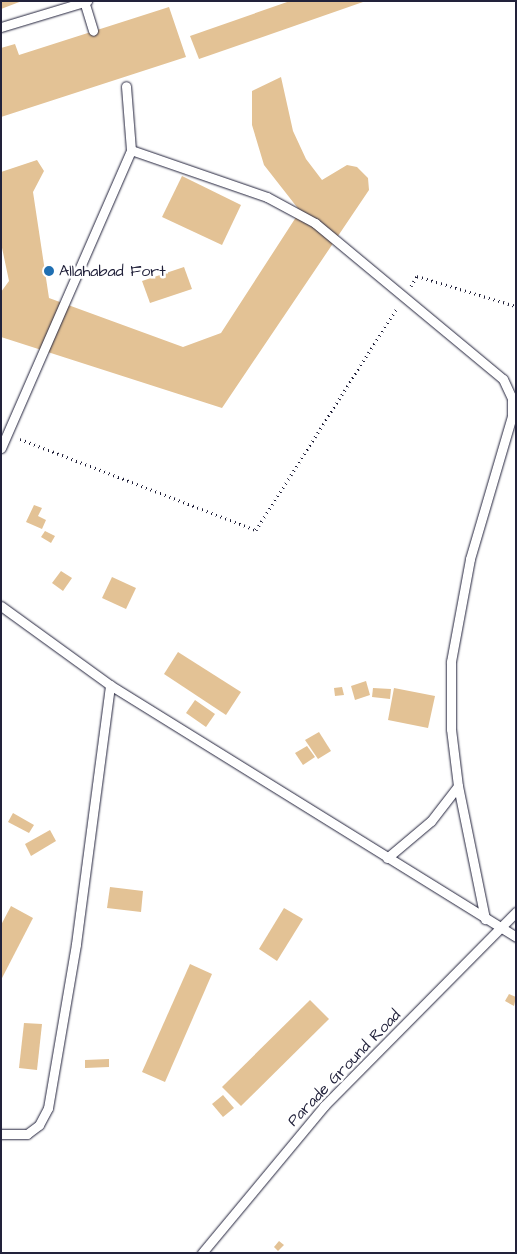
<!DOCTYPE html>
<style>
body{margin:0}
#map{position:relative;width:517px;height:1254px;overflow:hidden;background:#fff;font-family:"Architects Daughter",sans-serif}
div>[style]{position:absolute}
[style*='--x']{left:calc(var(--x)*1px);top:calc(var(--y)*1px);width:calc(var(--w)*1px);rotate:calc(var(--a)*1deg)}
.building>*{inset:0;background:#e3c295}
.path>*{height:3px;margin-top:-1.5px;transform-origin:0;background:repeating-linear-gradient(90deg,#22223b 0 1px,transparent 0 5px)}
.roads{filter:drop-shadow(0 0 1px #22223b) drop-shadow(0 0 1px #22223b)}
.service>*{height:9px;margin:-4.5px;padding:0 4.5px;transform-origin:4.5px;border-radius:4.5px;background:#fff}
.dots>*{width:14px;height:14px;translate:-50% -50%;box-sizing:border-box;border:2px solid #fff;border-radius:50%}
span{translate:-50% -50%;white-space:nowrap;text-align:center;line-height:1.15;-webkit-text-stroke:5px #fff;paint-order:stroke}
.poi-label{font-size:16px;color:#22223b}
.left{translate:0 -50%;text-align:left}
.street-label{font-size:16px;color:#22223b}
.frame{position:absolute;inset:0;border:2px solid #22223b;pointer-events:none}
</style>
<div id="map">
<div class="building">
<i style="clip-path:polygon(1px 1px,22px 1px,1px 9px)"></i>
<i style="clip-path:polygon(290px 1px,363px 2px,199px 59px,190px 36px)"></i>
<i style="clip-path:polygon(169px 7px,186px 57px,1px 117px,1px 48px,15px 44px,19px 55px)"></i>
<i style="clip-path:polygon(281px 77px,293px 131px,306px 159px,322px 180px,347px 165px,357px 167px,368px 178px,369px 190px,222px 408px,1px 337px,1px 292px,9px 281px,1px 243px,1px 172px,37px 160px,44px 171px,33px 192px,49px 298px,183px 347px,221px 333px,300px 211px,264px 165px,252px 125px,252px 91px)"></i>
<i style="clip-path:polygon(182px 176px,241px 205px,222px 245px,162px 217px)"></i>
<i style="clip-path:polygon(184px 267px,192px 289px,150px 303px,142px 281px)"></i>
<i style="clip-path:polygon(34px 505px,42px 508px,38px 516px,46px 520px,42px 529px,26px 522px)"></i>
<i style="clip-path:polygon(45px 531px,55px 536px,51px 543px,41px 537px)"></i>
<i style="clip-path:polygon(61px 571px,72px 578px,63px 591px,52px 583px)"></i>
<i style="clip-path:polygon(112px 577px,136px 588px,126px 609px,102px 598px)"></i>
<i style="clip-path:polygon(178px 652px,241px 692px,226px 715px,164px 674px)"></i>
<i style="clip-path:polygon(366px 681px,370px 695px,355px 700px,351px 686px)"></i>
<i style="clip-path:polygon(342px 687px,344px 695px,335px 696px,334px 688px)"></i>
<i style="clip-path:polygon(373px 688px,391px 689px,390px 699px,372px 697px)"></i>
<i style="clip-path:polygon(394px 688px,435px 696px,428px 728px,388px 720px)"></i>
<i style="clip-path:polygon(195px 700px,215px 714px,206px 727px,186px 713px)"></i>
<i style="clip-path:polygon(319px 732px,331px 751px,318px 759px,305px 740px)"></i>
<i style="clip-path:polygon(307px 746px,315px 757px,303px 765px,295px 753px)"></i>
<i style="clip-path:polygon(13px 813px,34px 825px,29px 833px,8px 822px)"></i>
<i style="clip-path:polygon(50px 830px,56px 841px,31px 856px,25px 844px)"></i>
<i style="clip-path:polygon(110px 887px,143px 891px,141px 912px,107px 908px)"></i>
<i style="clip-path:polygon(11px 906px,33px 918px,1px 980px,1px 925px)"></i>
<i style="clip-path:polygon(284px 908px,303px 919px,277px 961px,259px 949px)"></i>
<i style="clip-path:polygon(190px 964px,212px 974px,165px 1082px,142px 1072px)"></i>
<i style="clip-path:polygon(509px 994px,516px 997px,514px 1006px,505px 1001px)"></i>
<i style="clip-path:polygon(310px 1000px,329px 1019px,241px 1106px,222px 1087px)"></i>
<i style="clip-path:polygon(24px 1023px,42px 1024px,37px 1070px,19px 1068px)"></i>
<i style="clip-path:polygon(109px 1059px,109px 1067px,85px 1068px,85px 1060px)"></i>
<i style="clip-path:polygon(223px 1095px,234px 1108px,223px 1117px,212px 1104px)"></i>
<i style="clip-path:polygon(279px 1241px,284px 1245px,278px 1251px,274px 1247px)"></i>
</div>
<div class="path">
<i style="--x:411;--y:286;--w:12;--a:-59"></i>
<i style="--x:417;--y:276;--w:103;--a:16.9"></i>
<i style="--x:20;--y:439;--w:253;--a:21.1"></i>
<i style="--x:256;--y:530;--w:263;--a:-57.6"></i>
</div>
<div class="roads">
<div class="service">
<i style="--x:84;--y:1;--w:31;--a:73"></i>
<i style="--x:1;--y:27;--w:90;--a:-16.8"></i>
<i style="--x:131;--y:150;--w:144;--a:19.1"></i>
<i style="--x:267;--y:197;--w:55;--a:28.4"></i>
<i style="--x:315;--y:223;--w:244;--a:39.7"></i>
<i style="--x:503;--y:379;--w:21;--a:65"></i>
<i style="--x:512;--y:398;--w:18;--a:90"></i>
<i style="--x:512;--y:416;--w:149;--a:106.4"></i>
<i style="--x:470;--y:559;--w:105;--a:100.5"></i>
<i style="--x:451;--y:662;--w:67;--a:90"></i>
<i style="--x:451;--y:729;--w:57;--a:83"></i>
<i style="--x:458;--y:786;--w:136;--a:78.5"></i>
<i style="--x:1;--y:448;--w:325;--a:-66.4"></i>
<i style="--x:131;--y:150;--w:64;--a:-94.5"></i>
<i style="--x:1;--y:606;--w:135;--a:35.9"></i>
<i style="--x:110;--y:685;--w:478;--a:31.8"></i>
<i style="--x:387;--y:858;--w:57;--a:-40.1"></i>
<i style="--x:431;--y:821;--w:44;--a:-52.4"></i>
<i style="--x:1;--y:1134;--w:26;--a:0"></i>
<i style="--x:27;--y:1134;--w:15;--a:-37"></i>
<i style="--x:39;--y:1125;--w:19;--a:-62"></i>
<i style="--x:48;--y:1108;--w:166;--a:-80.3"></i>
<i style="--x:76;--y:944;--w:261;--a:-82.5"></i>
<i style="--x:202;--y:1253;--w:191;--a:-50.3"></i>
<i style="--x:324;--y:1106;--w:273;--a:-45.3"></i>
</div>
</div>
<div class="dots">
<i style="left:49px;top:271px;background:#1f6fb2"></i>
</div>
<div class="poi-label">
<span class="left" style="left:59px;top:271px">Allahabad Fort</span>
</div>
<div class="street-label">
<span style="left:344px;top:1068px;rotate:-46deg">Parade Ground Road</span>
</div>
<div class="frame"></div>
</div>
